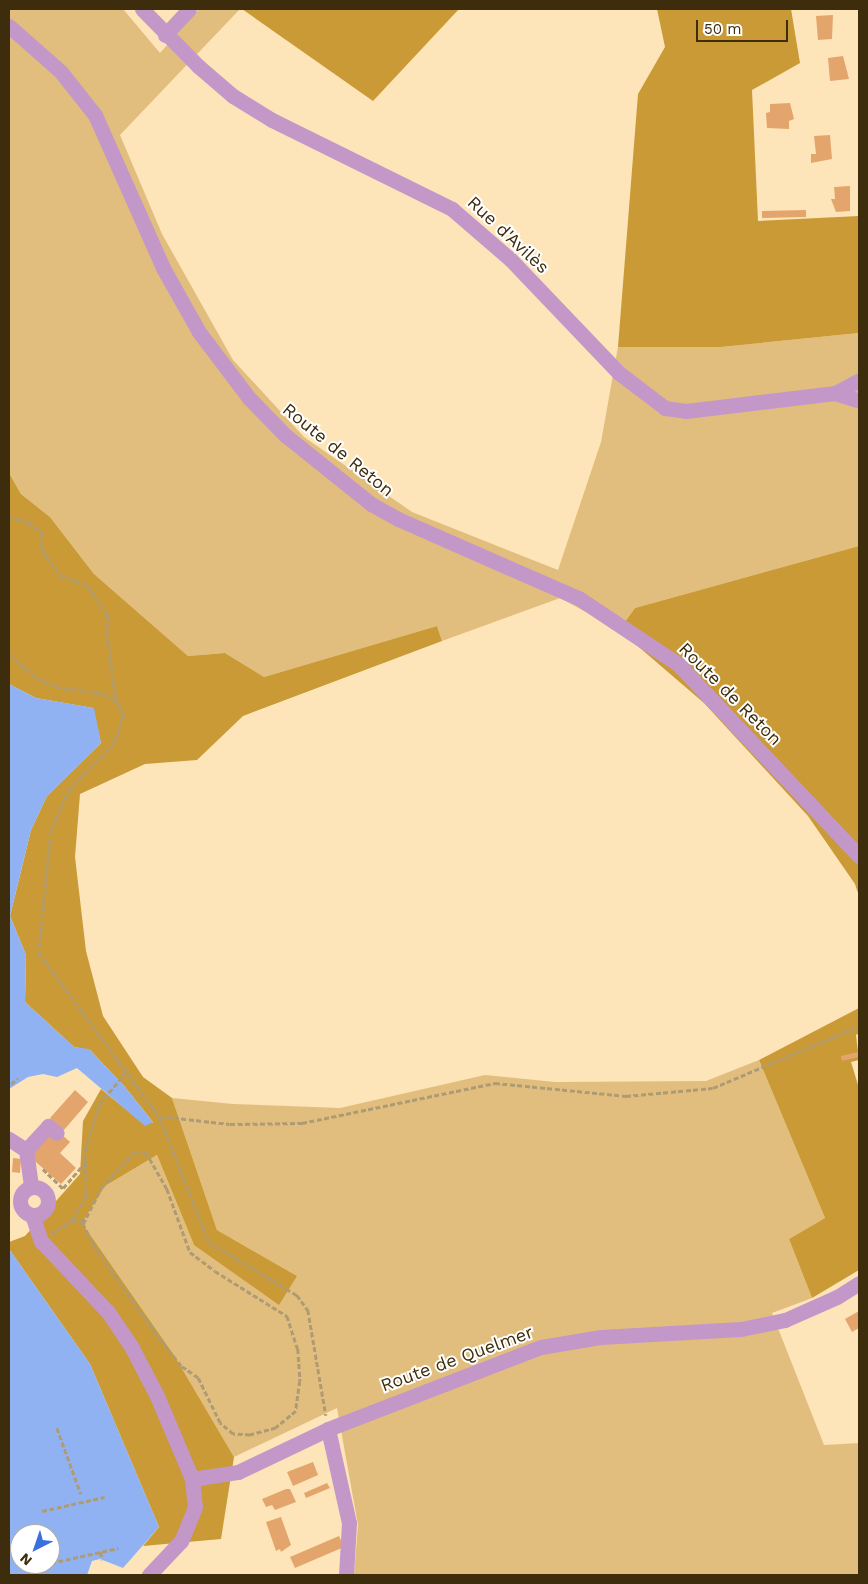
<!DOCTYPE html>
<meta charset="utf-8">
<style>
body{margin:0}
#map{position:relative;width:868px;height:1584px;overflow:hidden;background:#fde5b9;font-family:"Work Sans",sans-serif}
div>[style]{position:absolute}
[style*='--x']{left:calc(var(--x)*1px);top:calc(var(--y)*1px);width:calc(var(--w)*1px);rotate:calc(var(--a)*1deg)}
.green>*{inset:0;background:#e1be7d}
.forest>*{inset:0;background:#c99a36}
.water>*{inset:0;background:#90b2f3}
.building>*{inset:0;background:#e3a56c}
.path>*{height:2.5px;margin-top:-1.25px;transform-origin:0;background:repeating-linear-gradient(90deg,#af9b73 0 5px,transparent 0 7.5px)}
.minor>*{height:15px;margin:-7.5px;padding:0 7.5px;transform-origin:7.5px;border-radius:7.5px;background:#c398c9}
.minor>.ring{margin:-7.5px;padding:0;box-sizing:content-box;background:none;border:15px solid #c398c9;border-radius:50%}
span{translate:-50% -50%;white-space:nowrap;text-align:center;line-height:1.15;-webkit-text-stroke:4px #fff;paint-order:stroke}
.street-label{font-size:18px;color:#3d2d0d}
.frame{position:absolute;inset:0;border:10px solid #3d2d0d;pointer-events:none}
.north{position:absolute;left:10px;top:1524px;width:50px;height:50px;box-sizing:border-box;background:#fff;border:1px solid #b1ab9e;border-radius:50%;rotate:221deg;font-size:14px;font-weight:700;line-height:20px;text-align:center;color:#3d2d0d}
.north::after{content:'';display:block;margin:auto;width:18px;height:22px;background:#396fde;clip-path:polygon(50% 0,100% 100%,50% 72%,0 100%)}
.scale{position:absolute;left:696px;top:20px;width:92px;height:22px;box-sizing:border-box;border:2px solid #3d2d0d;border-top:0;padding-left:6px;font-size:15px;line-height:18px;white-space:nowrap;color:#3d2d0d;-webkit-text-stroke:4px #fff;paint-order:stroke}
</style>
<div id="map">
<div class="green">
<i style="clip-path:polygon(9px 9px,123px 9px,160px 53px,199px 9px,240px 9px,120px 135px,162px 234px,233px 360px,304px 437px,412px 512px,558px 570px,601px 442px,618px 347px,721px 347px,859px 333px,859px 546px,635px 608px,619px 630px,560px 598px,442px 641px,437px 626px,264px 677px,225px 653px,188px 656px,94px 574px,50px 517px,21px 494px,9px 473px)"></i>
<i style="clip-path:polygon(759px 1060px,825px 1218px,789px 1239px,812px 1298px,772px 1313px,824px 1445px,859px 1443px,859px 1575px,354px 1575px,358px 1525px,337px 1408px,234px 1457px,174px 1355px,82px 1223px,105px 1186px,157px 1155px,194px 1245px,297px 1276px,217px 1230px,172px 1098px,233px 1104px,340px 1108px,485px 1075px,555px 1082px,706px 1081px)"></i>
</div>
<div class="forest">
<i style="clip-path:polygon(242px 9px,459px 9px,373px 101px)"></i>
<i style="clip-path:polygon(657px 9px,791px 9px,800px 63px,752px 90px,758px 221px,859px 216px,859px 333px,721px 347px,618px 347px,638px 94px,665px 47px)"></i>
<i style="clip-path:polygon(9px 473px,21px 494px,50px 517px,94px 574px,188px 656px,225px 653px,264px 677px,437px 626px,442px 641px,243px 716px,197px 760px,145px 764px,80px 794px,75px 857px,86px 951px,103px 1016px,143px 1077px,172px 1098px,217px 1230px,297px 1276px,279px 1305px,194px 1245px,157px 1155px,105px 1186px,82px 1223px,174px 1355px,234px 1457px,221px 1539px,143px 1546px,159px 1527px,90px 1364px,9px 1249px,9px 1242px,25px 1236px,80px 1174px,83px 1121px,101px 1089px,145px 1125px,153px 1122px,125px 1087px,90px 1050px,74px 1047px,25px 1002px,26px 955px,10px 916px,31px 830px,47px 796px,101px 743px,93px 708px,36px 698px,9px 684px)"></i>
<i style="clip-path:polygon(859px 546px,859px 896px,855px 884px,808px 816px,704px 703px,619px 630px,635px 608px)"></i>
<i style="clip-path:polygon(859px 1008px,859px 1033px,856px 1035px,859px 1060px,851px 1062px,859px 1088px,859px 1270px,812px 1298px,789px 1239px,825px 1218px,759px 1060px)"></i>
</div>
<div class="water">
<i style="clip-path:polygon(9px 684px,36px 698px,94px 708px,101px 743px,47px 796px,31px 830px,10px 916px,26px 955px,25px 1002px,74px 1047px,89px 1049px,125px 1087px,153px 1122px,145px 1126px,77px 1068px,57px 1077px,43px 1074px,28px 1077px,9px 1089px)"></i>
<i style="clip-path:polygon(evenodd,9px 1249px,90px 1364px,159px 1527px,123px 1568px,100px 1559px,92px 1561px,87px 1575px,9px 1575px,9px 1249px,20px 1534px,50px 1534px,50px 1564px,20px 1564px,20px 1534px)"></i>
</div>
<div class="building">
<i style="clip-path:polygon(833px 15px,832px 39px,818px 40px,816px 16px)"></i>
<i style="clip-path:polygon(843px 56px,849px 79px,830px 81px,828px 58px)"></i>
<i style="clip-path:polygon(790px 103px,794px 119px,789px 121px,789px 129px,767px 128px,766px 113px,770px 112px,770px 104px)"></i>
<i style="clip-path:polygon(830px 135px,832px 159px,811px 163px,811px 154px,816px 154px,814px 136px)"></i>
<i style="clip-path:polygon(850px 186px,850px 211px,836px 212px,831px 199px,835px 199px,834px 187px)"></i>
<i style="clip-path:polygon(806px 210px,806px 217px,762px 218px,762px 211px)"></i>
<i style="clip-path:polygon(858px 1052px,859px 1057px,842px 1061px,841px 1056px)"></i>
<i style="clip-path:polygon(75px 1090px,88px 1102px,64px 1130px,50px 1118px)"></i>
<i style="clip-path:polygon(49px 1133px,60px 1133px,70px 1142px,60px 1153px,76px 1168px,61px 1184px,29px 1156px)"></i>
<i style="clip-path:polygon(13px 1158px,21px 1159px,20px 1173px,12px 1172px)"></i>
<i style="clip-path:polygon(859px 1311px,859px 1328px,852px 1332px,845px 1319px)"></i>
<i style="clip-path:polygon(313px 1462px,318px 1475px,293px 1486px,287px 1472px)"></i>
<i style="clip-path:polygon(327px 1483px,330px 1488px,306px 1498px,304px 1493px)"></i>
<i style="clip-path:polygon(286px 1489px,290px 1489px,296px 1502px,275px 1510px,272px 1505px,266px 1507px,262px 1499px)"></i>
<i style="clip-path:polygon(281px 1517px,291px 1545px,281px 1552px,280px 1549px,276px 1551px,266px 1522px)"></i>
<i style="clip-path:polygon(339px 1536px,344px 1547px,295px 1568px,290px 1557px)"></i>
</div>
<div class="path">
<i style="--x:9;--y:517;--w:20;--a:15"></i>
<i style="--x:28;--y:522;--w:18;--a:38"></i>
<i style="--x:42;--y:533;--w:17;--a:90"></i>
<i style="--x:42;--y:550;--w:31;--a:54"></i>
<i style="--x:60;--y:575;--w:30;--a:21"></i>
<i style="--x:88;--y:586;--w:36;--a:56"></i>
<i style="--x:108;--y:616;--w:16;--a:94"></i>
<i style="--x:107;--y:632;--w:69;--a:82.5"></i>
<i style="--x:9;--y:654;--w:37;--a:41"></i>
<i style="--x:37;--y:678;--w:22;--a:24"></i>
<i style="--x:57;--y:687;--w:48;--a:8.5"></i>
<i style="--x:104;--y:694;--w:13;--a:27"></i>
<i style="--x:116;--y:700;--w:17;--a:62"></i>
<i style="--x:124;--y:715;--w:31;--a:109"></i>
<i style="--x:114;--y:744;--w:63;--a:134.4"></i>
<i style="--x:70;--y:789;--w:46;--a:114.3"></i>
<i style="--x:51;--y:831;--w:123;--a:95.6"></i>
<i style="--x:39;--y:953;--w:202;--a:53.6"></i>
<i style="--x:159;--y:1116;--w:136;--a:68.4"></i>
<i style="--x:209;--y:1242;--w:103;--a:31.1"></i>
<i style="--x:297;--y:1295;--w:19;--a:54"></i>
<i style="--x:308;--y:1310;--w:107;--a:80.3"></i>
<i style="--x:11;--y:1084;--w:9;--a:-41"></i>
<i style="--x:159;--y:1116;--w:71;--a:6.4"></i>
<i style="--x:230;--y:1124;--w:72;--a:-0.8"></i>
<i style="--x:302;--y:1123;--w:197;--a:-11.7"></i>
<i style="--x:495;--y:1083;--w:132;--a:5.7"></i>
<i style="--x:626;--y:1096;--w:87;--a:-5.3"></i>
<i style="--x:713;--y:1088;--w:159;--a:-23"></i>
<i style="--x:134;--y:1152;--w:12;--a:0"></i>
<i style="--x:146;--y:1152;--w:43;--a:60.4"></i>
<i style="--x:167;--y:1189;--w:67;--a:69.9"></i>
<i style="--x:190;--y:1252;--w:31;--a:37"></i>
<i style="--x:215;--y:1271;--w:85;--a:32"></i>
<i style="--x:287;--y:1316;--w:35;--a:72"></i>
<i style="--x:298;--y:1349;--w:32;--a:86"></i>
<i style="--x:300;--y:1381;--w:30;--a:98"></i>
<i style="--x:296;--y:1411;--w:26;--a:140"></i>
<i style="--x:276;--y:1428;--w:27;--a:165"></i>
<i style="--x:250;--y:1435;--w:17;--a:-177"></i>
<i style="--x:233;--y:1434;--w:17;--a:-140"></i>
<i style="--x:220;--y:1423;--w:50;--a:-116.1"></i>
<i style="--x:198;--y:1378;--w:21;--a:-145"></i>
<i style="--x:181;--y:1366;--w:33;--a:-129"></i>
<i style="--x:160;--y:1340;--w:113;--a:-125.2"></i>
<i style="--x:95;--y:1248;--w:27;--a:-117"></i>
<i style="--x:83;--y:1224;--w:40;--a:-63.4"></i>
<i style="--x:101;--y:1188;--w:49;--a:-47.5"></i>
<i style="--x:43;--y:1169;--w:28;--a:44"></i>
<i style="--x:63;--y:1188;--w:32;--a:-49"></i>
<i style="--x:72;--y:1220;--w:13;--a:4"></i>
<i style="--x:51;--y:1234;--w:25;--a:-34"></i>
<i style="--x:72;--y:1220;--w:27;--a:-59"></i>
<i style="--x:86;--y:1197;--w:47;--a:-91.2"></i>
<i style="--x:85;--y:1150;--w:48;--a:-73.1"></i>
<i style="--x:99;--y:1104;--w:42;--a:-49.8"></i>
<i style="--x:57;--y:1428;--w:70;--a:70"></i>
<i style="--x:42;--y:1511;--w:64;--a:-12.7"></i>
<i style="--x:101;--y:1552;--w:8;--a:83"></i>
<i style="--x:51;--y:1563;--w:69;--a:-12.6"></i>
</div>
<div class="minor">
<i style="--x:142;--y:9;--w:80;--a:45.5"></i>
<i style="--x:198;--y:66;--w:46;--a:40.6"></i>
<i style="--x:233;--y:96;--w:46;--a:31.6"></i>
<i style="--x:272;--y:120;--w:201;--a:26.3"></i>
<i style="--x:452;--y:209;--w:77;--a:40.8"></i>
<i style="--x:510;--y:259;--w:158;--a:46.3"></i>
<i style="--x:619;--y:373;--w:58;--a:37.3"></i>
<i style="--x:665;--y:408;--w:21;--a:8"></i>
<i style="--x:686;--y:411;--w:150;--a:-6.9"></i>
<i style="--x:835;--y:393;--w:27;--a:-28"></i>
<i style="--x:9;--y:26;--w:69;--a:41.5"></i>
<i style="--x:61;--y:72;--w:55;--a:51.7"></i>
<i style="--x:95;--y:115;--w:167;--a:66"></i>
<i style="--x:163;--y:268;--w:73;--a:60.6"></i>
<i style="--x:199;--y:332;--w:83;--a:52.9"></i>
<i style="--x:249;--y:398;--w:52;--a:45.8"></i>
<i style="--x:285;--y:435;--w:110;--a:38.7"></i>
<i style="--x:371;--y:504;--w:31;--a:29"></i>
<i style="--x:398;--y:519;--w:199;--a:23.7"></i>
<i style="--x:580;--y:599;--w:118;--a:33.6"></i>
<i style="--x:678;--y:664;--w:264;--a:46.7"></i>
<i style="--x:165;--y:35;--w:35;--a:-47"></i>
<i style="--x:835;--y:393;--w:25;--a:18"></i>
<i style="--x:9;--y:1139;--w:20;--a:33"></i>
<i style="--x:26;--y:1150;--w:37;--a:82"></i>
<i style="--x:26;--y:1150;--w:33;--a:-47"></i>
<i style="--x:48;--y:1126;--w:11;--a:38"></i>
<i class="ring" style="left:20px;top:1187px;width:13px;height:13px"></i>
<i style="--x:32;--y:1215;--w:28;--a:71"></i>
<i style="--x:41;--y:1241;--w:98;--a:46.7"></i>
<i style="--x:108;--y:1312;--w:41;--a:55.9"></i>
<i style="--x:131;--y:1346;--w:56;--a:62.5"></i>
<i style="--x:157;--y:1396;--w:90;--a:67.1"></i>
<i style="--x:192;--y:1479;--w:28;--a:84"></i>
<i style="--x:195;--y:1507;--w:37;--a:112"></i>
<i style="--x:181;--y:1541;--w:47;--a:133.3"></i>
<i style="--x:328;--y:1429;--w:96;--a:77.4"></i>
<i style="--x:349;--y:1523;--w:52;--a:93.3"></i>
<i style="--x:192;--y:1479;--w:47;--a:-8.7"></i>
<i style="--x:238;--y:1472;--w:100;--a:-25.5"></i>
<i style="--x:328;--y:1429;--w:228;--a:-21.1"></i>
<i style="--x:541;--y:1347;--w:61;--a:-9.5"></i>
<i style="--x:601;--y:1337;--w:140;--a:-3.3"></i>
<i style="--x:741;--y:1329;--w:45;--a:-11.6"></i>
<i style="--x:785;--y:1320;--w:57;--a:-23.9"></i>
<i style="--x:837;--y:1297;--w:26;--a:-32"></i>
</div>
<div class="street-label">
<span style="left:508px;top:235px;rotate:43deg">Rue d'Avilès</span>
<span style="left:338px;top:450px;rotate:39deg">Route de Reton</span>
<span style="left:730px;top:694px;rotate:45deg">Route de Reton</span>
<span style="left:457px;top:1359px;rotate:-20deg">Route de Quelmer</span>
</div>
<div class="frame"></div>
<div class="north">N</div>
<div class="scale">50 m</div>
</div>
